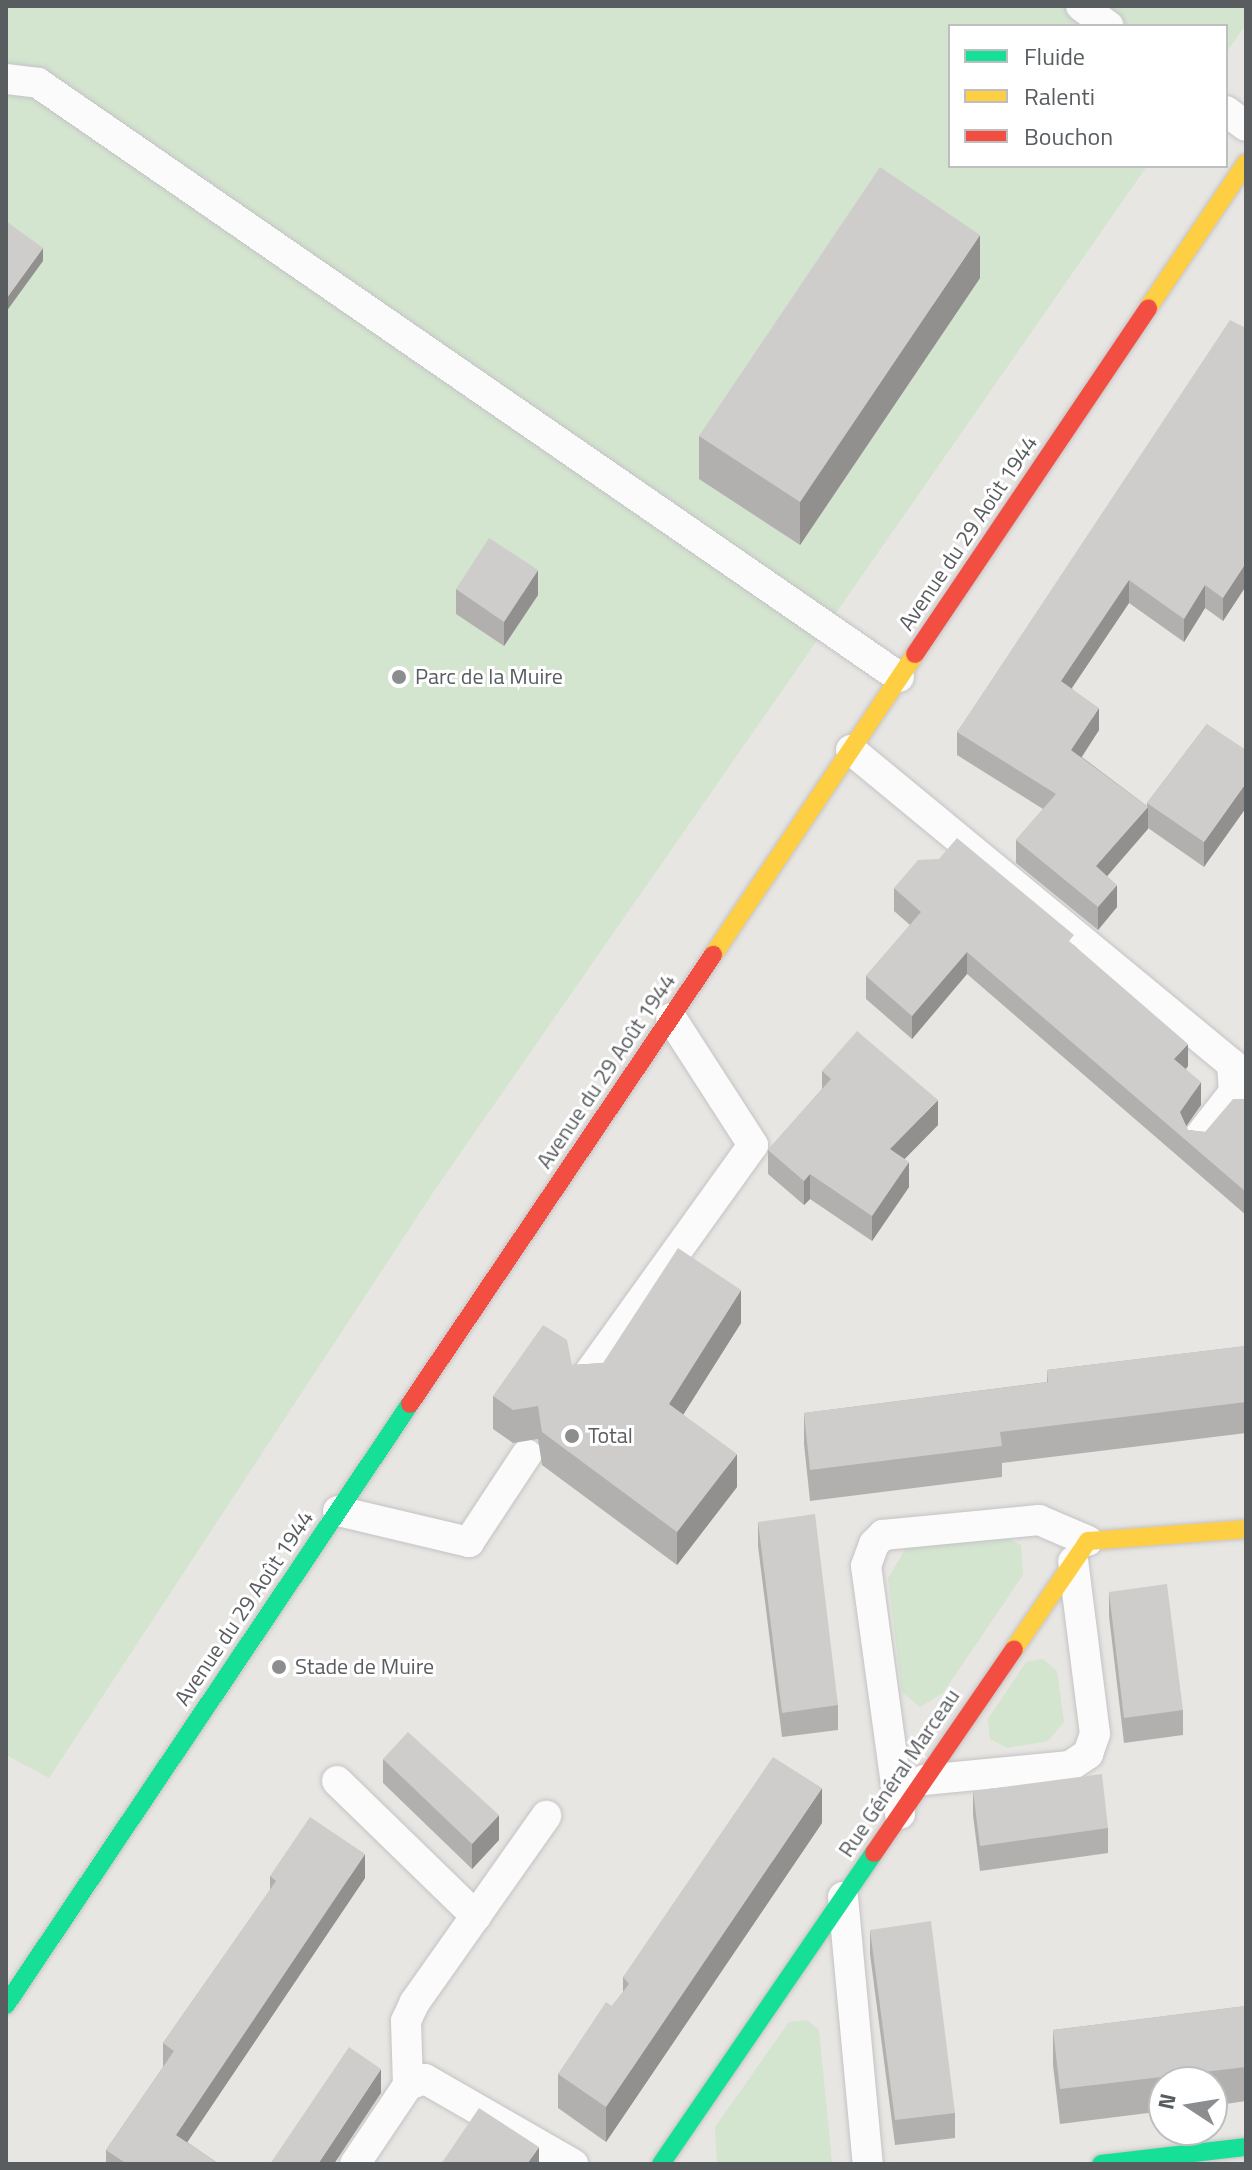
<!DOCTYPE html>
<meta charset="utf-8">
<style>
body{margin:0}
#map{position:relative;width:1252px;height:2170px;overflow:hidden;background:#e8e6e3;font-family:"Titillium Web",sans-serif}
div>[style]{position:absolute}
[style*='--x']{left:calc(var(--x)*1px);top:calc(var(--y)*1px);width:calc(var(--w)*1px);rotate:calc(var(--a)*1deg)}
.green>*{inset:0;background:#d3e4cf}
.roads{filter:drop-shadow(0 0 2px #c4c3c4) drop-shadow(0 0 2px #c4c3c4)}
.lane>*{height:30px;margin:-15px;padding:0 15px;transform-origin:15px;border-radius:15px;background:#fcfbfb}
.fast>*{height:18px;margin:-9px;padding:0 9px;transform-origin:9px;border-radius:9px;background:#16e098}
.slow>*{height:18px;margin:-9px;padding:0 9px;transform-origin:9px;border-radius:9px;background:#ffcf43}
.jam>*{height:18px;margin:-9px;padding:0 9px;transform-origin:9px;border-radius:9px;background:#f24e42}
.wall>*{inset:0;background:#b2b0af}
.shaded-wall>*{inset:0;background:#91908f}
.building>*{inset:0;background:#cfcdcc}
.dots>*{width:22px;height:22px;translate:-50% -50%;box-sizing:border-box;border:4px solid #fff;border-radius:50%}
span{translate:-50% -50%;white-space:nowrap;text-align:center;line-height:1.15;-webkit-text-stroke:6px #fff;paint-order:stroke}
.street-label{font-size:22px;color:#595d60}
.poi-label{font-size:22px;color:#595d60}
.left{translate:0 -50%;text-align:left}
.frame{position:absolute;inset:0;border:8px solid #595d60;pointer-events:none}
.legend{position:absolute;left:948px;top:24px;width:280px;height:144px;box-sizing:border-box;background:#fff;border:2px solid #bdbebf;margin:0;padding:10px 14px;list-style:none;font-size:24px;color:#595d60}
.legend li{display:flex;align-items:center;gap:16px;height:40px}
.legend b{width:40px;border:2px solid #bdbebf}
.north{position:absolute;left:1148px;top:2066px;width:80px;height:80px;box-sizing:border-box;background:#fff;border:2px solid #bdbebf;border-radius:50%;rotate:282deg;font-size:22px;font-weight:700;line-height:32px;text-align:center;color:#595d60}
.north::after{content:'';display:block;margin:auto;width:28px;height:36px;background:#8b8d8e;clip-path:polygon(50% 0,100% 100%,50% 72%,0 100%)}
</style>
<div id="map">
<div class="green">
<i style="clip-path:polygon(6px 6px,1246px 6px,1246px 24px,1226px 53px,1226px 26px,950px 26px,950px 166px,1147px 166px,436px 1188px,49px 1778px,6px 1755px)"></i>
<i style="clip-path:polygon(997px 1533px,1021px 1545px,1023px 1575px,943px 1693px,920px 1707px,902px 1692px,888px 1578px,909px 1543px)"></i>
<i style="clip-path:polygon(1043px 1659px,1057px 1671px,1064px 1722px,1048px 1741px,1007px 1748px,990px 1739px,988px 1719px,1026px 1662px)"></i>
<i style="clip-path:polygon(807px 2020px,819px 2030px,832px 2162px,717px 2164px,715px 2127px,789px 2022px)"></i>
</div>
<div class="roads">
<div class="lane">
<i style="--x:1081;--y:6;--w:34;--a:36"></i>
<i style="--x:6;--y:79;--w:32;--a:7"></i>
<i style="--x:38;--y:83;--w:1046;--a:34.6"></i>
<i style="--x:1226;--y:111;--w:25;--a:37"></i>
<i style="--x:851;--y:750;--w:494;--a:39.5"></i>
<i style="--x:1232;--y:1064;--w:28;--a:86"></i>
<i style="--x:1234;--y:1092;--w:58;--a:128"></i>
<i style="--x:582;--y:1383;--w:293;--a:-54.3"></i>
<i style="--x:753;--y:1145;--w:151;--a:-122.8"></i>
<i style="--x:338;--y:1511;--w:135;--a:13.3"></i>
<i style="--x:469;--y:1542;--w:105;--a:-56.6"></i>
<i style="--x:924;--y:1780;--w:147;--a:-5.5"></i>
<i style="--x:1070;--y:1766;--w:22;--a:-34"></i>
<i style="--x:1088;--y:1754;--w:21;--a:-71"></i>
<i style="--x:1095;--y:1734;--w:174;--a:-97.2"></i>
<i style="--x:337;--y:1781;--w:194;--a:44.2"></i>
<i style="--x:900;--y:1814;--w:250;--a:-97.8"></i>
<i style="--x:866;--y:1566;--w:23;--a:-70"></i>
<i style="--x:874;--y:1544;--w:13;--a:-45"></i>
<i style="--x:883;--y:1535;--w:157;--a:-5.5"></i>
<i style="--x:1039;--y:1520;--w:53;--a:23.2"></i>
<i style="--x:843;--y:1897;--w:268;--a:84.7"></i>
<i style="--x:408;--y:2085;--w:64;--a:-91.8"></i>
<i style="--x:406;--y:2021;--w:21;--a:-65"></i>
<i style="--x:415;--y:2002;--w:228;--a:-54.8"></i>
<i style="--x:355;--y:2164;--w:95;--a:-56.1"></i>
<i style="--x:408;--y:2085;--w:18;--a:-19"></i>
<i style="--x:425;--y:2079;--w:171;--a:29.9"></i>
</div>
<div class="fast">
<i style="--x:6;--y:2005;--w:724;--a:-56.09"></i>
<i style="--x:661;--y:2164;--w:377;--a:-55.6"></i>
<i style="--x:1101;--y:2164;--w:146;--a:-6.7"></i>
</div>
<div class="slow">
<i style="--x:1148;--y:308;--w:175;--a:-55.9"></i>
<i style="--x:713;--y:955;--w:362;--a:-56.1"></i>
<i style="--x:1014;--y:1649;--w:131;--a:-55.6"></i>
<i style="--x:1088;--y:1541;--w:158;--a:-4.3"></i>
</div>
<div class="jam">
<i style="--x:915;--y:654;--w:417;--a:-56"></i>
<i style="--x:410;--y:1404;--w:542;--a:-55.99"></i>
<i style="--x:874;--y:1853;--w:247;--a:-55.5"></i>
</div>
</div>
<div class="wall">
<i style="clip-path:polygon(980px 278px,800px 545px,699px 479px,699px 436px)"></i>
<i style="clip-path:polygon(1246px 328px,1246px 586px,1223px 621px,1205px 608px,1184px 642px,1129px 603px,1072px 688px,1099px 730px,1082px 757px,1147px 806px,1147px 803px,1207px 724px,1204px 867px,1148px 828px,1107px 876px,1117px 907px,1098px 930px,1016px 863px,1016px 840px,1043px 809px,957px 755px,957px 732px)"></i>
<i style="clip-path:polygon(456px 589px,538px 595px,504px 646px,456px 614px)"></i>
<i style="clip-path:polygon(894px 888px,1074px 945px,1188px 1066px,1186px 1069px,1201px 1105px,1186px 1126px,1188px 1130px,1205px 1132px,1246px 1099px,1246px 1215px,967px 974px,912px 1039px,866px 999px,866px 976px,910px 925px,894px 911px)"></i>
<i style="clip-path:polygon(822px 1071px,938px 1125px,904px 1159px,909px 1187px,872px 1241px,810px 1199px,804px 1205px,768px 1174px,768px 1150px,822px 1089px)"></i>
<i style="clip-path:polygon(741px 1323px,683px 1415px,737px 1487px,677px 1565px,542px 1465px,538px 1439px,513px 1443px,493px 1429px,493px 1396px,572px 1365px,603px 1363px)"></i>
<i style="clip-path:polygon(1246px 1346px,1246px 1433px,1002px 1463px,1002px 1477px,810px 1501px,804px 1444px,804px 1413px,1047px 1382px,1047px 1370px)"></i>
<i style="clip-path:polygon(758px 1522px,838px 1705px,838px 1730px,782px 1737px,758px 1546px)"></i>
<i style="clip-path:polygon(1109px 1592px,1183px 1710px,1183px 1735px,1124px 1743px,1109px 1616px)"></i>
<i style="clip-path:polygon(383px 1759px,499px 1840px,472px 1869px,383px 1783px)"></i>
<i style="clip-path:polygon(973px 1791px,1108px 1828px,1108px 1853px,980px 1871px,973px 1815px)"></i>
<i style="clip-path:polygon(822px 1823px,606px 2142px,558px 2108px,558px 2074px,623px 1992px,623px 1977px)"></i>
<i style="clip-path:polygon(270px 1876px,365px 1878px,187px 2142px,219px 2164px,106px 2164px,106px 2150px,163px 2067px,163px 2043px,270px 1890px)"></i>
<i style="clip-path:polygon(870px 1930px,955px 2113px,955px 2138px,895px 2145px,870px 1954px)"></i>
<i style="clip-path:polygon(1246px 2006px,1246px 2101px,1212px 2106px,1212px 2082px,1164px 2082px,1164px 2111px,1060px 2124px,1053px 2065px,1053px 2030px)"></i>
</div>
<div class="shaded-wall">
<i style="clip-path:polygon(980px 235px,980px 278px,800px 545px,800px 502px)"></i>
<i style="clip-path:polygon(43px 248px,43px 261px,6px 312px,6px 299px)"></i>
<i style="clip-path:polygon(1246px 563px,1246px 586px,1223px 621px,1223px 598px)"></i>
<i style="clip-path:polygon(538px 570px,538px 595px,504px 646px,504px 622px)"></i>
<i style="clip-path:polygon(1129px 580px,1129px 603px,1061px 704px,1061px 681px)"></i>
<i style="clip-path:polygon(1205px 585px,1205px 608px,1184px 642px,1184px 619px)"></i>
<i style="clip-path:polygon(1099px 708px,1099px 730px,1071px 773px,1071px 750px)"></i>
<i style="clip-path:polygon(1246px 783px,1246px 808px,1204px 867px,1204px 842px)"></i>
<i style="clip-path:polygon(1148px 807px,1148px 829px,1096px 889px,1096px 866px)"></i>
<i style="clip-path:polygon(1117px 885px,1117px 907px,1098px 930px,1098px 907px)"></i>
<i style="clip-path:polygon(967px 952px,967px 974px,912px 1039px,912px 1016px)"></i>
<i style="clip-path:polygon(1188px 1044px,1188px 1066px,1174px 1082px,1174px 1059px)"></i>
<i style="clip-path:polygon(1201px 1082px,1201px 1105px,1180px 1135px,1180px 1112px)"></i>
<i style="clip-path:polygon(938px 1100px,938px 1125px,890px 1174px,890px 1149px)"></i>
<i style="clip-path:polygon(909px 1162px,909px 1187px,872px 1241px,872px 1216px)"></i>
<i style="clip-path:polygon(810px 1174px,810px 1199px,804px 1205px,804px 1181px)"></i>
<i style="clip-path:polygon(741px 1290px,741px 1323px,669px 1437px,669px 1404px)"></i>
<i style="clip-path:polygon(737px 1454px,737px 1487px,677px 1565px,677px 1532px)"></i>
<i style="clip-path:polygon(822px 1788px,822px 1823px,606px 2142px,606px 2107px)"></i>
<i style="clip-path:polygon(499px 1815px,499px 1840px,472px 1869px,472px 1844px)"></i>
<i style="clip-path:polygon(365px 1854px,365px 1878px,176px 2159px,176px 2135px)"></i>
<i style="clip-path:polygon(381px 2069px,381px 2093px,334px 2164px,318px 2164px)"></i>
<i style="clip-path:polygon(539px 2147px,539px 2164px,527px 2164px)"></i>
</div>
<div class="building">
<i style="clip-path:polygon(880px 167px,980px 235px,800px 502px,699px 436px)"></i>
<i style="clip-path:polygon(6px 221px,43px 248px,6px 299px)"></i>
<i style="clip-path:polygon(1230px 320px,1246px 328px,1246px 563px,1223px 598px,1205px 585px,1184px 619px,1129px 580px,1061px 681px,1099px 708px,1071px 750px,1148px 807px,1096px 866px,1117px 885px,1098px 907px,1016px 840px,1056px 794px,957px 732px)"></i>
<i style="clip-path:polygon(489px 538px,538px 570px,504px 622px,456px 589px)"></i>
<i style="clip-path:polygon(1207px 724px,1246px 750px,1246px 783px,1204px 842px,1147px 803px)"></i>
<i style="clip-path:polygon(957px 838px,1074px 935px,1069px 941px,1188px 1044px,1174px 1059px,1201px 1082px,1180px 1112px,1188px 1130px,1205px 1132px,1233px 1099px,1246px 1099px,1246px 1192px,967px 952px,912px 1016px,866px 976px,921px 912px,894px 888px,918px 860px,939px 859px)"></i>
<i style="clip-path:polygon(857px 1031px,938px 1100px,890px 1149px,909px 1162px,872px 1216px,810px 1174px,804px 1181px,768px 1150px,831px 1079px,822px 1071px)"></i>
<i style="clip-path:polygon(678px 1248px,741px 1290px,669px 1404px,737px 1454px,677px 1532px,542px 1432px,538px 1406px,513px 1410px,493px 1396px,543px 1325px,567px 1340px,572px 1365px,603px 1363px)"></i>
<i style="clip-path:polygon(1246px 1346px,1246px 1402px,1000px 1432px,1002px 1446px,810px 1470px,804px 1413px,1048px 1382px,1047px 1370px)"></i>
<i style="clip-path:polygon(815px 1514px,838px 1705px,782px 1713px,758px 1522px)"></i>
<i style="clip-path:polygon(1167px 1584px,1183px 1710px,1124px 1718px,1109px 1592px)"></i>
<i style="clip-path:polygon(408px 1732px,499px 1815px,472px 1844px,383px 1759px)"></i>
<i style="clip-path:polygon(773px 1757px,822px 1788px,606px 2107px,558px 2074px,606px 2002px,612px 2006px,629px 1984px,623px 1977px)"></i>
<i style="clip-path:polygon(1102px 1774px,1108px 1828px,980px 1846px,973px 1791px)"></i>
<i style="clip-path:polygon(310px 1817px,365px 1854px,176px 2135px,219px 2164px,127px 2164px,106px 2150px,174px 2051px,163px 2043px,276px 1881px,270px 1876px)"></i>
<i style="clip-path:polygon(931px 1921px,955px 2113px,895px 2120px,870px 1930px)"></i>
<i style="clip-path:polygon(1246px 2006px,1246px 2067px,1060px 2089px,1053px 2030px)"></i>
<i style="clip-path:polygon(349px 2047px,381px 2069px,318px 2164px,270px 2164px)"></i>
<i style="clip-path:polygon(479px 2108px,539px 2147px,527px 2164px,441px 2164px)"></i>
</div>
<div class="dots">
<i style="left:399px;top:677px;background:#8b8d8e"></i>
<i style="left:572px;top:1436px;background:#8b8d8e"></i>
<i style="left:279px;top:1667px;background:#8b8d8e"></i>
</div>
<div class="street-label">
<span style="left:968px;top:533px;rotate:-56deg">Avenue du 29 Août 1944</span>
<span style="left:606px;top:1071px;rotate:-56deg">Avenue du 29 Août 1944</span>
<span style="left:244px;top:1608px;rotate:-56deg">Avenue du 29 Août 1944</span>
<span style="left:899px;top:1773px;rotate:-56deg">Rue Général Marceau</span>
</div>
<div class="poi-label">
<span class="left" style="left:415px;top:677px">Parc de la Muire</span>
<span class="left" style="left:588px;top:1436px">Total</span>
<span class="left" style="left:295px;top:1667px">Stade de Muire</span>
</div>
<div class="frame"></div>
<ul class="legend">
<li><b style="height:10px;background:#16e098"></b>Fluide</li>
<li><b style="height:10px;background:#ffcf43"></b>Ralenti</li>
<li><b style="height:10px;background:#f24e42"></b>Bouchon</li>
</ul>
<div class="north">N</div>
</div>
